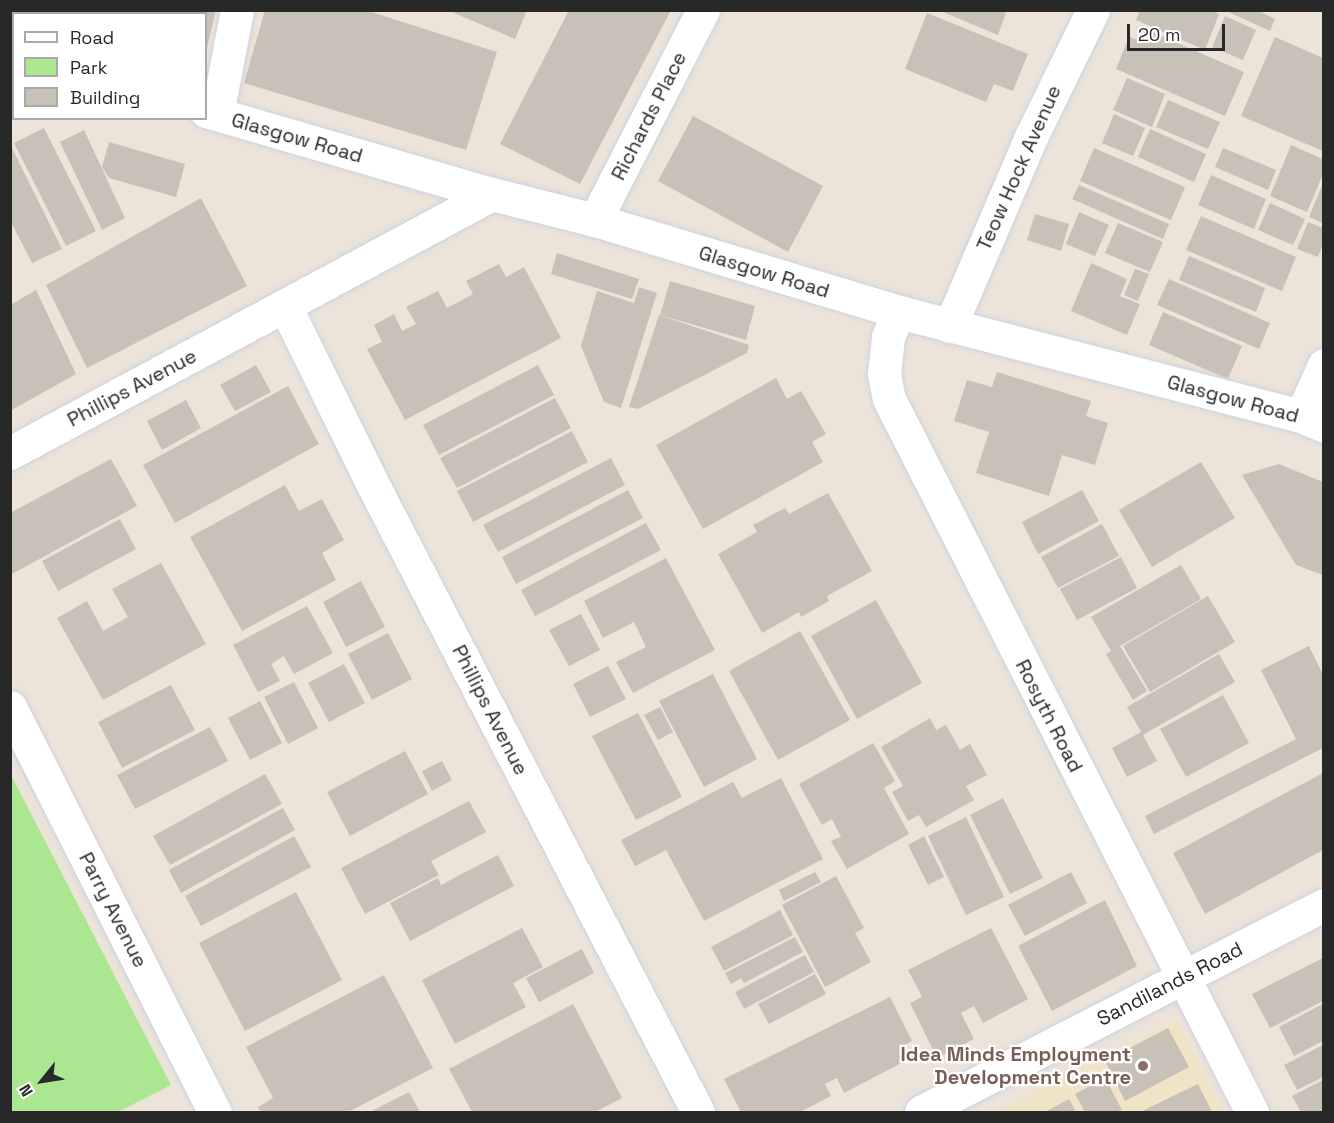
<!DOCTYPE html>
<style>
body{margin:0}
#map{position:relative;width:1334px;height:1123px;overflow:hidden;background:#ece4d8;font-family:"Space Grotesk",sans-serif}
div>[style]{position:absolute}
[style*='--x']{left:calc(var(--x)*1px);top:calc(var(--y)*1px);width:calc(var(--w)*1px);rotate:calc(var(--a)*1deg)}
.education>*{inset:0;background:#efe4c6}
.green>*{inset:0;background:#aae790}
.building>*{inset:0;background:#c7c1b8}
.roads{filter:drop-shadow(0 0 2px #ced1e3) drop-shadow(0 0 2px #ced1e3)}
.street>*{height:33px;margin:-16.5px;padding:0 16.5px;transform-origin:16.5px;border-radius:16.5px;background:#fff}
.dots>*{width:16px;height:16px;translate:-50% -50%;box-sizing:border-box;border:3px solid #fff;border-radius:50%}
span{translate:-50% -50%;white-space:nowrap;text-align:center;line-height:1.15;-webkit-text-stroke:4.5px #fff;paint-order:stroke}
.street-label{font-size:20px;color:#282828}
.education-label{font-size:20px;color:#785e54;font-weight:700}
.right{translate:-100% -50%;text-align:right}
.frame{position:absolute;inset:0;border:12px solid #282828;pointer-events:none}
.legend{position:absolute;left:12px;top:12px;width:195px;height:108px;box-sizing:border-box;background:#fff;border:2px solid #a9a9a9;margin:0;padding:8px 10px;list-style:none;font-size:18px;color:#282828}
.legend li{display:flex;align-items:center;gap:12px;height:30px}
.legend b{width:30px;border:2px solid #a9a9a9}
.north{position:absolute;left:12px;top:1051px;width:60px;height:60px;-webkit-text-stroke:4px #fff;paint-order:stroke;rotate:240deg;font-size:16px;font-weight:700;line-height:24px;text-align:center;color:#282828}
.north::after{content:'';display:block;margin:auto;width:21px;height:27px;background:#282828;clip-path:polygon(50% 0,100% 100%,50% 72%,0 100%)}
.scale{position:absolute;left:1127px;top:24px;width:98px;height:27px;box-sizing:border-box;border:3px solid #282828;border-top:0;padding-left:8px;font-size:18px;line-height:21px;white-space:nowrap;color:#282828;-webkit-text-stroke:4px #fff;paint-order:stroke}
</style>
<div id="map">
<div class="education">
<i style="clip-path:polygon(1177px 1020px,1224px 1112px,995px 1112px)"></i>
</div>
<div class="green">
<i style="clip-path:polygon(10px 773px,171px 1085px,118px 1112px,11px 1112px)"></i>
</div>
<div class="building">
<i style="clip-path:polygon(48px 10px,216px 10px,206px 52px,206px 14px,47px 14px)"></i>
<i style="clip-path:polygon(265px 10px,365px 10px,497px 52px,466px 150px,244px 83px)"></i>
<i style="clip-path:polygon(447px 10px,527px 10px,515px 39px)"></i>
<i style="clip-path:polygon(569px 10px,671px 10px,580px 184px,500px 144px)"></i>
<i style="clip-path:polygon(938px 10px,1007px 10px,998px 35px)"></i>
<i style="clip-path:polygon(1140px 10px,1210px 10px,1219px 14px,1205px 50px,1136px 20px)"></i>
<i style="clip-path:polygon(1224px 10px,1256px 10px,1275px 19px,1270px 31px)"></i>
<i style="clip-path:polygon(927px 13px,1028px 54px,1013px 91px,994px 84px,986px 102px,905px 69px)"></i>
<i style="clip-path:polygon(1225px 16px,1256px 30px,1243px 60px,1212px 47px)"></i>
<i style="clip-path:polygon(1148px 30px,1244px 72px,1225px 116px,1116px 69px,1129px 37px,1143px 42px)"></i>
<i style="clip-path:polygon(1275px 37px,1323px 58px,1323px 151px,1241px 116px)"></i>
<i style="clip-path:polygon(1127px 78px,1165px 94px,1152px 127px,1113px 110px)"></i>
<i style="clip-path:polygon(1168px 100px,1220px 122px,1208px 149px,1156px 127px)"></i>
<i style="clip-path:polygon(1114px 114px,1145px 128px,1133px 156px,1102px 143px)"></i>
<i style="clip-path:polygon(693px 116px,823px 186px,788px 252px,658px 181px)"></i>
<i style="clip-path:polygon(44px 128px,96px 231px,66px 246px,14px 143px)"></i>
<i style="clip-path:polygon(1150px 129px,1206px 154px,1194px 182px,1138px 157px)"></i>
<i style="clip-path:polygon(84px 130px,125px 218px,102px 230px,60px 142px)"></i>
<i style="clip-path:polygon(109px 142px,185px 164px,176px 197px,109px 178px,102px 167px)"></i>
<i style="clip-path:polygon(10px 144px,62px 249px,32px 263px,10px 220px)"></i>
<i style="clip-path:polygon(1291px 145px,1323px 159px,1323px 174px,1307px 212px,1270px 196px)"></i>
<i style="clip-path:polygon(1094px 148px,1185px 187px,1171px 220px,1080px 181px)"></i>
<i style="clip-path:polygon(1223px 148px,1276px 170px,1268px 190px,1215px 167px)"></i>
<i style="clip-path:polygon(1211px 175px,1266px 199px,1254px 229px,1198px 205px)"></i>
<i style="clip-path:polygon(1323px 183px,1323px 223px,1309px 217px)"></i>
<i style="clip-path:polygon(1079px 185px,1169px 224px,1163px 239px,1072px 199px)"></i>
<i style="clip-path:polygon(201px 198px,247px 286px,87px 368px,46px 285px)"></i>
<i style="clip-path:polygon(1270px 203px,1305px 219px,1293px 245px,1258px 230px)"></i>
<i style="clip-path:polygon(1079px 212px,1109px 225px,1095px 256px,1066px 244px)"></i>
<i style="clip-path:polygon(1035px 214px,1069px 224px,1061px 251px,1027px 240px)"></i>
<i style="clip-path:polygon(1201px 216px,1296px 257px,1282px 291px,1186px 250px)"></i>
<i style="clip-path:polygon(1308px 222px,1323px 228px,1323px 243px,1318px 257px,1297px 249px)"></i>
<i style="clip-path:polygon(1118px 223px,1163px 242px,1150px 272px,1105px 253px)"></i>
<i style="clip-path:polygon(557px 253px,639px 279px,632px 299px,551px 274px)"></i>
<i style="clip-path:polygon(1189px 256px,1265px 288px,1256px 312px,1179px 280px)"></i>
<i style="clip-path:polygon(1091px 263px,1127px 279px,1120px 296px,1140px 304px,1127px 335px,1071px 311px)"></i>
<i style="clip-path:polygon(499px 264px,506px 277px,524px 267px,561px 338px,405px 420px,367px 349px,382px 342px,374px 325px,394px 314px,402px 331px,416px 324px,406px 307px,438px 291px,447px 308px,473px 294px,466px 281px)"></i>
<i style="clip-path:polygon(1135px 269px,1149px 274px,1138px 301px,1124px 295px)"></i>
<i style="clip-path:polygon(1169px 279px,1270px 323px,1259px 349px,1157px 305px)"></i>
<i style="clip-path:polygon(670px 281px,755px 306px,746px 340px,660px 315px)"></i>
<i style="clip-path:polygon(639px 287px,657px 293px,621px 408px,604px 402px,581px 346px,597px 291px,634px 303px)"></i>
<i style="clip-path:polygon(36px 290px,76px 374px,10px 411px,10px 305px)"></i>
<i style="clip-path:polygon(1163px 312px,1242px 346px,1228px 379px,1149px 345px)"></i>
<i style="clip-path:polygon(659px 315px,749px 345px,747px 353px,638px 409px,629px 407px)"></i>
<i style="clip-path:polygon(256px 365px,271px 392px,235px 411px,220px 385px)"></i>
<i style="clip-path:polygon(538px 365px,554px 395px,439px 455px,423px 425px)"></i>
<i style="clip-path:polygon(997px 372px,1091px 401px,1086px 416px,1108px 423px,1095px 465px,1062px 455px,1049px 496px,976px 473px,989px 432px,954px 421px,967px 380px,992px 387px)"></i>
<i style="clip-path:polygon(776px 378px,787px 399px,801px 391px,826px 434px,812px 442px,823px 462px,703px 529px,656px 445px)"></i>
<i style="clip-path:polygon(288px 386px,319px 444px,175px 523px,143px 465px)"></i>
<i style="clip-path:polygon(555px 398px,571px 428px,457px 488px,440px 458px)"></i>
<i style="clip-path:polygon(186px 400px,201px 428px,162px 450px,147px 421px)"></i>
<i style="clip-path:polygon(572px 431px,588px 462px,473px 522px,457px 491px)"></i>
<i style="clip-path:polygon(611px 458px,625px 485px,498px 552px,483px 525px)"></i>
<i style="clip-path:polygon(111px 459px,137px 506px,10px 575px,10px 513px)"></i>
<i style="clip-path:polygon(1201px 462px,1235px 518px,1152px 567px,1119px 510px)"></i>
<i style="clip-path:polygon(1279px 464px,1323px 482px,1323px 575px,1296px 565px,1242px 475px)"></i>
<i style="clip-path:polygon(285px 485px,299px 511px,322px 499px,344px 540px,322px 553px,336px 580px,242px 631px,190px 537px)"></i>
<i style="clip-path:polygon(628px 490px,643px 518px,516px 584px,502px 557px)"></i>
<i style="clip-path:polygon(1082px 490px,1099px 521px,1038px 554px,1022px 522px)"></i>
<i style="clip-path:polygon(828px 493px,872px 571px,827px 596px,829px 601px,801px 617px,799px 612px,762px 633px,718px 554px,757px 532px,753px 525px,785px 508px,789px 514px)"></i>
<i style="clip-path:polygon(120px 519px,136px 549px,58px 591px,42px 561px)"></i>
<i style="clip-path:polygon(646px 523px,661px 550px,535px 616px,521px 590px)"></i>
<i style="clip-path:polygon(1102px 524px,1119px 556px,1058px 588px,1041px 557px)"></i>
<i style="clip-path:polygon(1121px 557px,1137px 588px,1077px 620px,1060px 589px)"></i>
<i style="clip-path:polygon(666px 558px,715px 650px,633px 693px,616px 662px,646px 647px,634px 622px,603px 638px,584px 601px)"></i>
<i style="clip-path:polygon(161px 563px,206px 644px,103px 700px,57px 618px,87px 601px,103px 631px,128px 617px,112px 589px)"></i>
<i style="clip-path:polygon(1181px 565px,1201px 599px,1120px 646px,1147px 691px,1133px 700px,1106px 654px,1111px 651px,1091px 617px)"></i>
<i style="clip-path:polygon(361px 581px,385px 627px,346px 647px,323px 602px)"></i>
<i style="clip-path:polygon(1208px 596px,1235px 642px,1150px 692px,1123px 646px)"></i>
<i style="clip-path:polygon(876px 600px,922px 683px,857px 719px,811px 636px)"></i>
<i style="clip-path:polygon(307px 606px,333px 653px,294px 674px,284px 656px,271px 664px,280px 681px,258px 692px,233px 645px)"></i>
<i style="clip-path:polygon(581px 614px,600px 650px,569px 666px,549px 630px)"></i>
<i style="clip-path:polygon(800px 631px,850px 720px,778px 760px,729px 671px)"></i>
<i style="clip-path:polygon(388px 633px,412px 679px,372px 700px,348px 654px)"></i>
<i style="clip-path:polygon(1309px 646px,1323px 675px,1323px 748px,1154px 834px,1145px 816px,1296px 739px,1261px 670px)"></i>
<i style="clip-path:polygon(1219px 654px,1235px 682px,1143px 735px,1157px 761px,1127px 777px,1112px 748px,1141px 732px,1127px 707px)"></i>
<i style="clip-path:polygon(344px 664px,365px 703px,329px 722px,308px 683px)"></i>
<i style="clip-path:polygon(608px 666px,626px 699px,590px 717px,573px 684px)"></i>
<i style="clip-path:polygon(713px 674px,757px 759px,704px 787px,659px 701px)"></i>
<i style="clip-path:polygon(294px 682px,318px 728px,288px 744px,264px 697px)"></i>
<i style="clip-path:polygon(171px 685px,195px 730px,122px 768px,98px 722px)"></i>
<i style="clip-path:polygon(1223px 695px,1249px 743px,1186px 777px,1160px 729px)"></i>
<i style="clip-path:polygon(260px 701px,282px 743px,250px 760px,228px 718px)"></i>
<i style="clip-path:polygon(660px 707px,673px 732px,658px 740px,644px 715px)"></i>
<i style="clip-path:polygon(638px 713px,682px 797px,636px 820px,592px 736px)"></i>
<i style="clip-path:polygon(930px 718px,936px 730px,946px 725px,960px 750px,970px 744px,987px 775px,966px 786px,974px 800px,926px 827px,919px 815px,908px 821px,892px 792px,903px 786px,881px 747px)"></i>
<i style="clip-path:polygon(210px 727px,228px 761px,135px 809px,117px 775px)"></i>
<i style="clip-path:polygon(873px 743px,895px 781px,884px 788px,909px 834px,847px 869px,831px 841px,841px 837px,832px 819px,822px 825px,799px 784px)"></i>
<i style="clip-path:polygon(405px 751px,428px 794px,350px 836px,327px 792px)"></i>
<i style="clip-path:polygon(442px 761px,452px 780px,432px 791px,422px 771px)"></i>
<i style="clip-path:polygon(1323px 773px,1323px 850px,1205px 914px,1173px 853px)"></i>
<i style="clip-path:polygon(265px 774px,282px 804px,170px 865px,153px 836px)"></i>
<i style="clip-path:polygon(781px 778px,823px 859px,704px 921px,666px 850px,635px 866px,621px 840px,733px 782px,742px 798px)"></i>
<i style="clip-path:polygon(1003px 798px,1043px 878px,1010px 894px,970px 815px)"></i>
<i style="clip-path:polygon(469px 801px,486px 832px,431px 861px,439px 875px,365px 914px,341px 868px)"></i>
<i style="clip-path:polygon(283px 808px,295px 830px,181px 893px,169px 870px)"></i>
<i style="clip-path:polygon(966px 817px,1004px 897px,966px 915px,928px 836px)"></i>
<i style="clip-path:polygon(294px 836px,311px 867px,201px 926px,185px 896px)"></i>
<i style="clip-path:polygon(924px 836px,944px 877px,928px 885px,908px 845px)"></i>
<i style="clip-path:polygon(498px 855px,514px 886px,410px 941px,390px 903px,438px 878px,441px 885px)"></i>
<i style="clip-path:polygon(815px 872px,821px 882px,784px 901px,779px 890px)"></i>
<i style="clip-path:polygon(1071px 872px,1087px 903px,1025px 936px,1008px 905px)"></i>
<i style="clip-path:polygon(836px 876px,864px 928px,855px 933px,871px 962px,825px 987px,782px 905px)"></i>
<i style="clip-path:polygon(296px 892px,342px 980px,245px 1031px,199px 943px)"></i>
<i style="clip-path:polygon(1105px 900px,1137px 966px,1052px 1011px,1018px 946px)"></i>
<i style="clip-path:polygon(780px 910px,793px 935px,724px 971px,711px 947px)"></i>
<i style="clip-path:polygon(522px 928px,543px 967px,513px 983px,526px 1007px,455px 1044px,422px 980px)"></i>
<i style="clip-path:polygon(991px 928px,1028px 999px,983px 1023px,974px 1006px,961px 1013px,974px 1039px,937px 1058px,910px 1003px,922px 997px,908px 970px)"></i>
<i style="clip-path:polygon(795px 937px,803px 952px,744px 983px,741px 978px,731px 984px,725px 973px)"></i>
<i style="clip-path:polygon(582px 949px,594px 973px,539px 1002px,526px 978px)"></i>
<i style="clip-path:polygon(805px 955px,814px 972px,744px 1009px,735px 992px)"></i>
<i style="clip-path:polygon(1323px 958px,1323px 1001px,1270px 1028px,1252px 994px)"></i>
<i style="clip-path:polygon(815px 974px,826px 994px,769px 1024px,758px 1004px)"></i>
<i style="clip-path:polygon(384px 975px,433px 1068px,348px 1112px,261px 1112px,258px 1107px,273px 1098px,246px 1047px)"></i>
<i style="clip-path:polygon(890px 997px,912px 1041px,903px 1046px,909px 1059px,844px 1093px,837px 1078px,825px 1084px,831px 1096px,800px 1112px,741px 1112px,724px 1079px)"></i>
<i style="clip-path:polygon(573px 1004px,622px 1098px,595px 1112px,472px 1112px,449px 1069px)"></i>
<i style="clip-path:polygon(1323px 1004px,1323px 1041px,1294px 1056px,1279px 1027px)"></i>
<i style="clip-path:polygon(1168px 1028px,1189px 1067px,1125px 1101px,1105px 1061px)"></i>
<i style="clip-path:polygon(1323px 1045px,1323px 1077px,1297px 1090px,1284px 1065px)"></i>
<i style="clip-path:polygon(1105px 1078px,1122px 1110px,1116px 1112px,1085px 1112px,1075px 1094px)"></i>
<i style="clip-path:polygon(1323px 1080px,1323px 1112px,1301px 1112px,1292px 1096px)"></i>
<i style="clip-path:polygon(1198px 1084px,1212px 1112px,1140px 1112px)"></i>
<i style="clip-path:polygon(409px 1092px,420px 1112px,370px 1112px)"></i>
<i style="clip-path:polygon(1069px 1099px,1076px 1112px,1045px 1112px)"></i>
</div>
<div class="roads">
<div class="street">
<i style="--x:10;--y:58;--w:4;--a:14"></i>
<i style="--x:206;--y:111;--w:298;--a:16.2"></i>
<i style="--x:492;--y:194;--w:106;--a:14.2"></i>
<i style="--x:595;--y:220;--w:318;--a:16.8"></i>
<i style="--x:899;--y:312;--w:415;--a:14.5"></i>
<i style="--x:1301;--y:416;--w:25;--a:23"></i>
<i style="--x:217;--y:114;--w:106;--a:-79.1"></i>
<i style="--x:595;--y:220;--w:236;--a:-62.8"></i>
<i style="--x:285;--y:306;--w:199;--a:63.8"></i>
<i style="--x:373;--y:485;--w:706;--a:62.6"></i>
<i style="--x:899;--y:312;--w:27;--a:114"></i>
<i style="--x:888;--y:337;--w:37;--a:96"></i>
<i style="--x:884;--y:374;--w:25;--a:79"></i>
<i style="--x:889;--y:399;--w:800;--a:63.02"></i>
<i style="--x:950;--y:326;--w:206;--a:-66.8"></i>
<i style="--x:1031;--y:137;--w:141;--a:-64"></i>
<i style="--x:1301;--y:416;--w:56;--a:-65.7"></i>
<i style="--x:10;--y:453;--w:547;--a:-28.25"></i>
<i style="--x:10;--y:707;--w:454;--a:63.2"></i>
<i style="--x:921;--y:1112;--w:453;--a:-27.2"></i>
</div>
</div>
<div class="dots">
<i style="left:1143px;top:1066px;background:#8d6e63"></i>
</div>
<div class="street-label">
<span style="left:649px;top:116px;rotate:-63deg">Richards Place</span>
<span style="left:297px;top:138px;rotate:16deg">Glasgow Road</span>
<span style="left:1019px;top:168px;rotate:-66deg">Teow Hock Avenue</span>
<span style="left:764px;top:272px;rotate:17deg">Glasgow Road</span>
<span style="left:132px;top:388px;rotate:-28deg">Phillips Avenue</span>
<span style="left:1233px;top:399px;rotate:15deg">Glasgow Road</span>
<span style="left:490px;top:710px;rotate:63deg">Phillips Avenue</span>
<span style="left:1049px;top:716px;rotate:63deg">Rosyth Road</span>
<span style="left:113px;top:910px;rotate:63deg">Parry Avenue</span>
<span style="left:1170px;top:984px;rotate:-27deg">Sandilands Road</span>
</div>
<div class="education-label">
<span class="right" style="left:1131px;top:1066px">Idea Minds Employment<br>Development Centre</span>
</div>
<div class="frame"></div>
<ul class="legend">
<li><b style="height:8px;background:#fff"></b>Road</li>
<li><b style="height:16px;background:#aae790"></b>Park</li>
<li><b style="height:16px;background:#c7c1b8"></b>Building</li>
</ul>
<div class="north">N</div>
<div class="scale">20 m</div>
</div>
